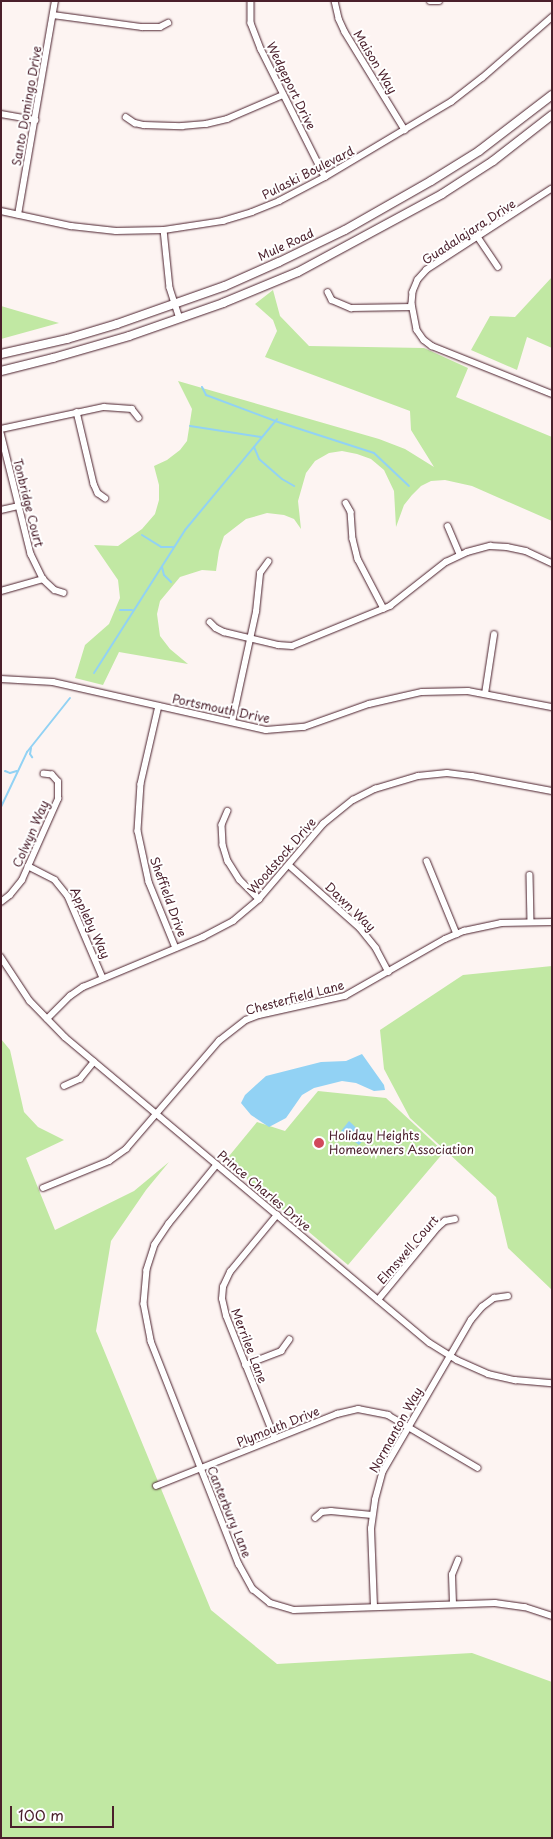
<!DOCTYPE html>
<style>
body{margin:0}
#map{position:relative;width:553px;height:1839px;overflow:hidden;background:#fdf4f2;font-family:"Playpen Sans",sans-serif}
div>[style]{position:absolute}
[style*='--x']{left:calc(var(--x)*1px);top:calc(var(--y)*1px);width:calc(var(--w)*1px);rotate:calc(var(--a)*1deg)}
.green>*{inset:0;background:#c1e8a3}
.water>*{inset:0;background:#92d2f4}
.stream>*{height:2px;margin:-1px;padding:0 1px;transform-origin:1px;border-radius:1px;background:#92d2f4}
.roads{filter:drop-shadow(0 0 1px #4a1f2b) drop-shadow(0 0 1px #4a1f2b)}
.street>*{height:5.5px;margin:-2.75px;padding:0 2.75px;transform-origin:2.75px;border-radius:2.75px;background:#fff}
.secondary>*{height:8px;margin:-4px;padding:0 4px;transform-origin:4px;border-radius:4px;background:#fff}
.dots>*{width:14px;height:14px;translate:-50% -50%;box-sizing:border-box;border:2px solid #fff;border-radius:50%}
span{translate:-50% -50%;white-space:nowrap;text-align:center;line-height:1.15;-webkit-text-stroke:4px #fff;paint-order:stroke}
.street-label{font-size:12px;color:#4a1f2b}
.poi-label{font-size:12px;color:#4a1f2b}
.left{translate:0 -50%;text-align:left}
.frame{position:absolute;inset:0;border:2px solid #4a1f2b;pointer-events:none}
.scale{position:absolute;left:10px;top:1806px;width:104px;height:22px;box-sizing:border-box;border:2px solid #4a1f2b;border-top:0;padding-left:6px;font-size:15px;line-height:18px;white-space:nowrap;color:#4a1f2b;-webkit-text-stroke:4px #fff;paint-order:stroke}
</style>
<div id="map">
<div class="green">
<i style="clip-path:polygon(552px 277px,552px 348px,527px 337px,517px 370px,471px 350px,490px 316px,515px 317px)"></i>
<i style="clip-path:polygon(273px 290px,280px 316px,309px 346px,424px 348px,468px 368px,456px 397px,552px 437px,552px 521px,472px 486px,445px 480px,431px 481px,421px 486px,412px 495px,404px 505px,396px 527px,394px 491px,384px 470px,371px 459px,357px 454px,342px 451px,329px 453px,315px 461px,306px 473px,298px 501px,301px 529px,294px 519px,284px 515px,267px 513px,246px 519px,224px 536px,219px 551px,216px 571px,202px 570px,180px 577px,160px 601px,157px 614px,160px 636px,170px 649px,188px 664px,119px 652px,103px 685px,75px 678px,85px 645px,109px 624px,120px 598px,118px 580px,94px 545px,118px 546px,142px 529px,155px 514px,159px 500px,159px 485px,154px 466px,167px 460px,180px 450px,187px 441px,192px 409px,178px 381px,379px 439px,405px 449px,434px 467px,411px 430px,410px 411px,265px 357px,277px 331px,273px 320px,255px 304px)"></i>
<i style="clip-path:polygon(1px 306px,59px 323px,1px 339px)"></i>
<i style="clip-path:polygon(552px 966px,552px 1290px,508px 1248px,496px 1197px,410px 1118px,384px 1069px,380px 1030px,463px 975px)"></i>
<i style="clip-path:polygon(1px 1039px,10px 1050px,24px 1112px,38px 1127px,64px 1140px,26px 1158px,55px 1230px,134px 1191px,169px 1162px,146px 1190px,111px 1241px,96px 1331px,211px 1610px,277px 1664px,472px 1653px,552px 1682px,552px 1838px,1px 1838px)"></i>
<i style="clip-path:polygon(318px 1091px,386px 1098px,444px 1152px,348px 1265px,225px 1161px,257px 1122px,285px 1131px)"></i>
</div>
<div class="water">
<i style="clip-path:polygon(362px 1054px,384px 1085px,385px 1090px,374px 1091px,356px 1083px,342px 1081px,314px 1088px,302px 1095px,286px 1118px,269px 1127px,251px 1115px,241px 1103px,245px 1095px,266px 1076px,321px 1062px,346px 1061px)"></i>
<i style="clip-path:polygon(349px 1121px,366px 1137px,359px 1145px,341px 1131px)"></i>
</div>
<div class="stream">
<i style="--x:202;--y:387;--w:9;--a:63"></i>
<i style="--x:206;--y:395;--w:74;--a:20.6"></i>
<i style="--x:275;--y:421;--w:104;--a:17.9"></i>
<i style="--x:374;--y:453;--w:48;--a:43.3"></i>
<i style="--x:190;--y:426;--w:72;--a:8.8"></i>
<i style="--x:254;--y:447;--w:13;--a:67"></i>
<i style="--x:259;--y:459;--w:30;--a:41"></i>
<i style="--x:282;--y:479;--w:14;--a:30"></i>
<i style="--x:142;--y:535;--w:22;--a:32"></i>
<i style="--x:161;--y:547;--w:12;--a:0"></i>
<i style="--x:162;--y:567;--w:8;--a:76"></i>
<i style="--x:164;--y:575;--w:10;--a:45"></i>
<i style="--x:120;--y:610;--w:12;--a:0"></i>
<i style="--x:94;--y:673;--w:169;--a:-57.5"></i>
<i style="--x:185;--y:530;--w:144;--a:-50.3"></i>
<i style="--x:31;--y:748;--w:6;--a:99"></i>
<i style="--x:30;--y:754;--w:4;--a:56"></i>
<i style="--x:5;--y:771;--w:5;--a:22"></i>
<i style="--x:10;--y:773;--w:7;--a:-16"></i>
<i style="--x:1;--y:807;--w:61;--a:-64.7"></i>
<i style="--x:27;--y:752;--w:69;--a:-51.5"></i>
</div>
<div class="roads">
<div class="street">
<i style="--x:251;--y:1;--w:22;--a:90"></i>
<i style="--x:251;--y:23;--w:28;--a:69"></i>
<i style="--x:261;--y:49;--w:143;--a:63.4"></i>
<i style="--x:335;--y:1;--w:18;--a:77"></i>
<i style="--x:339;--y:19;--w:14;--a:65"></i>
<i style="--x:345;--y:32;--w:115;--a:58.5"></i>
<i style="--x:430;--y:1;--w:9;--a:0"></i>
<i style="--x:53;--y:15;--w:90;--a:7.7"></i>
<i style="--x:142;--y:27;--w:18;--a:0"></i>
<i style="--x:160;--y:27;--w:9;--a:-27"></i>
<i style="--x:1;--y:114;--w:35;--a:10"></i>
<i style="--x:126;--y:117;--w:11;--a:34"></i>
<i style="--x:135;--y:123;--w:9;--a:13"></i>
<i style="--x:144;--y:125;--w:38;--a:2"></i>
<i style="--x:182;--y:126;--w:24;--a:-5"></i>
<i style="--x:206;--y:124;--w:22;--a:-13"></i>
<i style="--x:227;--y:119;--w:61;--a:-23.2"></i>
<i style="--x:552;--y:189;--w:149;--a:147.1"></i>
<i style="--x:427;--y:270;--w:13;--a:132"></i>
<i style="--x:418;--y:280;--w:13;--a:113"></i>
<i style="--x:413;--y:292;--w:12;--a:95"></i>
<i style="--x:412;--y:304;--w:26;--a:79"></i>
<i style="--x:417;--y:330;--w:12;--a:55"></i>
<i style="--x:424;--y:340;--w:10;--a:37"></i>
<i style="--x:432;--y:346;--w:129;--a:21.8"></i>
<i style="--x:1;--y:211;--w:72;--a:12.1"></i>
<i style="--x:71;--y:226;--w:45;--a:6.3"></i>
<i style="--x:116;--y:231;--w:48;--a:-1.2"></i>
<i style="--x:164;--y:230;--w:60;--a:-8.7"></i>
<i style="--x:223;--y:221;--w:30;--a:-17"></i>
<i style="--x:252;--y:212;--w:29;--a:-22"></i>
<i style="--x:279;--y:201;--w:52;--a:-27.6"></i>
<i style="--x:325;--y:177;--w:147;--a:-30.8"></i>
<i style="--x:451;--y:102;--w:39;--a:-38"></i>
<i style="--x:482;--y:78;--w:93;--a:-41.1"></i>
<i style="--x:18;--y:215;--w:217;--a:-80.2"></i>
<i style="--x:164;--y:230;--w:58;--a:84.1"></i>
<i style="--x:170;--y:288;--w:32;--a:72"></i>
<i style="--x:478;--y:237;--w:36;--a:56"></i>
<i style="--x:328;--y:292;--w:9;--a:63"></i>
<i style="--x:332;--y:300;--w:21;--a:23"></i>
<i style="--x:351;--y:308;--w:61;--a:-0.9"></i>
<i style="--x:77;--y:412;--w:74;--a:76.7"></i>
<i style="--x:94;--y:484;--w:10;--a:66"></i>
<i style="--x:98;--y:493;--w:9;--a:36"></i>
<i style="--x:1;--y:429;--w:105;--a:-12.1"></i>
<i style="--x:104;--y:407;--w:28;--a:4"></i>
<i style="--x:132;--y:409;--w:11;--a:52"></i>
<i style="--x:1;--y:433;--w:125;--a:76.1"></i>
<i style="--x:31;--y:554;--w:28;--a:64"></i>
<i style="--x:43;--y:579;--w:16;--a:43"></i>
<i style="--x:55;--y:590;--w:9;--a:18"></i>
<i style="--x:346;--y:503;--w:10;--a:61"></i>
<i style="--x:351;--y:512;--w:27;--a:86"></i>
<i style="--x:353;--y:539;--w:21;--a:76"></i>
<i style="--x:358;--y:559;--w:56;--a:62.5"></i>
<i style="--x:1;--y:510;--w:17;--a:-13"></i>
<i style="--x:448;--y:526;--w:30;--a:67"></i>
<i style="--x:1;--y:591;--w:44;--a:-15.9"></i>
<i style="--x:210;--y:622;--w:8;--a:45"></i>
<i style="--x:216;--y:628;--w:9;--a:27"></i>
<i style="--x:224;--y:632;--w:56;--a:13.5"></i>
<i style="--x:278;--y:645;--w:14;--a:4"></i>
<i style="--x:292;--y:646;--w:106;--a:-22.2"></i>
<i style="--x:390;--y:606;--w:71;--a:-38.2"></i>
<i style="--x:446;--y:562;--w:23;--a:-25"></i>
<i style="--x:467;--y:552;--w:24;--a:-15"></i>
<i style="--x:490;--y:546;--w:17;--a:3"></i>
<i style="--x:507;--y:547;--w:19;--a:12"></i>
<i style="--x:526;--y:551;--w:29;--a:25"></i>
<i style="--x:1;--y:679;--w:52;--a:3.3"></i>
<i style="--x:53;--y:682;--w:218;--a:12.7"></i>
<i style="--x:266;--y:730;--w:38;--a:-5"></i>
<i style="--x:304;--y:727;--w:69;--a:-19.5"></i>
<i style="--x:369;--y:704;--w:54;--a:-12.8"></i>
<i style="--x:422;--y:692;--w:46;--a:-1.2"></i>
<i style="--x:468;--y:691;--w:86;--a:10.8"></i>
<i style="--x:485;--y:694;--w:60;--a:-81.3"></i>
<i style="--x:159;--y:706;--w:80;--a:103"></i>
<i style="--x:141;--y:784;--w:47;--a:93.7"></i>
<i style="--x:138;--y:831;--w:52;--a:77.8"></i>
<i style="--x:149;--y:882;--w:71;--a:67.8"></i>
<i style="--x:232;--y:722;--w:113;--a:-77.7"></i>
<i style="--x:256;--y:612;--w:39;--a:-84"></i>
<i style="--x:260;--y:573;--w:14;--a:-54"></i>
<i style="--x:228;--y:811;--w:15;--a:113"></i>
<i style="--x:222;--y:825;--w:20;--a:87"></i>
<i style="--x:223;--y:845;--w:17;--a:73"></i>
<i style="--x:228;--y:861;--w:22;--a:58"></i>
<i style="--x:240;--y:880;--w:27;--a:45"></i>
<i style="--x:427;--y:861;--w:79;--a:67.7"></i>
<i style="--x:289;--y:865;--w:95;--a:41.6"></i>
<i style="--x:360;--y:928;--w:26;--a:51"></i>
<i style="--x:376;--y:948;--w:27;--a:62"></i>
<i style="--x:28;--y:866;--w:30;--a:27"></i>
<i style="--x:55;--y:880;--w:21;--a:51"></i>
<i style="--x:68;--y:896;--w:89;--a:66.9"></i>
<i style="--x:530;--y:875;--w:47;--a:88.8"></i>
<i style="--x:1;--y:902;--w:11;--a:-38"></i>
<i style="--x:10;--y:895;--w:19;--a:-51"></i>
<i style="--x:22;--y:880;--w:89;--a:-66"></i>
<i style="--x:58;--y:799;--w:17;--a:-90"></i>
<i style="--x:58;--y:782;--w:9;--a:-131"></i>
<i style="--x:52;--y:775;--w:8;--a:-173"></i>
<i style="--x:1;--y:957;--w:53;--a:56.6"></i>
<i style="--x:30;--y:1001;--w:50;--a:45.8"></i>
<i style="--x:65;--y:1037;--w:476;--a:40"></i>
<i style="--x:430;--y:1343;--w:32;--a:32"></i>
<i style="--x:457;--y:1360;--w:34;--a:24"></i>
<i style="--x:488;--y:1374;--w:28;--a:13"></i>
<i style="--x:515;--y:1380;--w:37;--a:5"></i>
<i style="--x:47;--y:1019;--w:33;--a:-45"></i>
<i style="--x:70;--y:996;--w:16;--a:-35"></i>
<i style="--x:83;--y:987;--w:130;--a:-22.6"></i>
<i style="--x:203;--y:937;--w:34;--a:-28"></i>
<i style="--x:233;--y:921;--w:34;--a:-40"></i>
<i style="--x:259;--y:899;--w:99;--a:-49.5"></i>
<i style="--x:323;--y:824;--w:38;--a:-39"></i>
<i style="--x:353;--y:800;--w:25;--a:-27"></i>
<i style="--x:375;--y:789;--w:45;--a:-16.8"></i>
<i style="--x:418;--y:776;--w:29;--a:-6"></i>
<i style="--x:447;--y:773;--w:25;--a:7"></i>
<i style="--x:472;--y:776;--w:81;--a:10.6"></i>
<i style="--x:64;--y:1086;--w:17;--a:-24"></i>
<i style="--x:80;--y:1079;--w:22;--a:-51"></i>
<i style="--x:217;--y:1165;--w:76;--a:129.1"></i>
<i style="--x:169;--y:1224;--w:25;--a:124"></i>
<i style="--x:155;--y:1245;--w:26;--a:108"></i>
<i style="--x:147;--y:1270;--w:34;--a:95"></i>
<i style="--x:144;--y:1304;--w:38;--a:79"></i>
<i style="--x:151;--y:1341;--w:240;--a:68.5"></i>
<i style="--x:239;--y:1564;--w:29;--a:61"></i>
<i style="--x:253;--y:1589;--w:22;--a:39"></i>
<i style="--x:270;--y:1603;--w:25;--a:16"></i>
<i style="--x:294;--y:1610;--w:201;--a:-2"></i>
<i style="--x:495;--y:1603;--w:30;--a:8"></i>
<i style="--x:525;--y:1607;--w:28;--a:18"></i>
<i style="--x:43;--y:1188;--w:71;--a:-22.2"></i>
<i style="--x:109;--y:1161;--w:21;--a:-35"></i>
<i style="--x:126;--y:1149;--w:143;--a:-49.3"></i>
<i style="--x:219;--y:1041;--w:34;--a:-38"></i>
<i style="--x:246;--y:1020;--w:14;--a:-21"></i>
<i style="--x:259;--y:1015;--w:88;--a:-12.5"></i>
<i style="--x:345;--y:996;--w:115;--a:-29.7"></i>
<i style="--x:445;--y:939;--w:21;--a:-23"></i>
<i style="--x:464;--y:931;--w:38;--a:-12"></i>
<i style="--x:501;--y:923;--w:51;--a:-1.1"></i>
<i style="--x:378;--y:1300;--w:94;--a:-50.6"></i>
<i style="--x:438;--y:1227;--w:9;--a:-41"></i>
<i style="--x:445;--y:1221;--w:10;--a:-11"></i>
<i style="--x:245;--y:1365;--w:39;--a:-21"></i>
<i style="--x:281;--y:1351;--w:14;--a:-54"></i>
<i style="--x:275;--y:1439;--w:132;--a:-111.7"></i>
<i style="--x:226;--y:1316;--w:17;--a:-103"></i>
<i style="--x:222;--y:1299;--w:12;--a:-85"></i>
<i style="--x:223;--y:1287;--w:17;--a:-65"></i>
<i style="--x:230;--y:1272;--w:74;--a:-50.5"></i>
<i style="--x:156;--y:1486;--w:195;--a:-21.7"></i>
<i style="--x:337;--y:1414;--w:22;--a:-13"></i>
<i style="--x:358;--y:1409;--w:31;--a:11"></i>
<i style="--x:388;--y:1415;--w:104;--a:30.5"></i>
<i style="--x:315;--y:1518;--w:9;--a:-41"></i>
<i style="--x:322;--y:1512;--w:9;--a:-6"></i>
<i style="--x:331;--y:1511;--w:41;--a:5.6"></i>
<i style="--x:453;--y:1604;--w:29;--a:-92"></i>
<i style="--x:452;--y:1575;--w:16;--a:-68"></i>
<i style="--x:374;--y:1607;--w:78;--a:-92.2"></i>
<i style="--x:371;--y:1529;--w:29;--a:-82"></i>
<i style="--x:375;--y:1500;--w:30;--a:-75"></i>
<i style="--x:383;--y:1471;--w:175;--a:-59.8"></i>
<i style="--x:471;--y:1320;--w:17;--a:-50"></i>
<i style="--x:482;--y:1307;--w:15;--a:-37"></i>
<i style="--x:494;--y:1298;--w:14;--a:-8"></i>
</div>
<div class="secondary">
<i style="--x:1;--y:354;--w:68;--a:-12.8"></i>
<i style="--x:67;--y:339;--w:52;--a:-16.7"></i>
<i style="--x:117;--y:324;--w:114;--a:-19.4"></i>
<i style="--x:225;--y:286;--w:59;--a:-24"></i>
<i style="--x:279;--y:262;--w:73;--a:-25.9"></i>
<i style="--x:345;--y:230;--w:99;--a:-29.7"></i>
<i style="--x:431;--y:181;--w:57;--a:-32"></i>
<i style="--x:479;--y:151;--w:92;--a:-37.5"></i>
<i style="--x:1;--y:371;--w:54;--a:-14"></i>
<i style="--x:53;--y:358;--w:79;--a:-16.1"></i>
<i style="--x:129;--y:336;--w:100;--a:-19.3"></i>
<i style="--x:223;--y:303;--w:81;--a:-22.5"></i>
<i style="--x:298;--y:272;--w:164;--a:-28.4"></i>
<i style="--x:442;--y:194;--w:61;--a:-32.9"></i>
<i style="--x:493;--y:161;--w:75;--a:-37.9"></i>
</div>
</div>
<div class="dots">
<i style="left:319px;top:1143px;background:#d1495b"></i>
</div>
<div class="street-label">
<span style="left:375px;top:62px;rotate:59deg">Maison Way</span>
<span style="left:291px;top:86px;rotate:64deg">Wedgeport Drive</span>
<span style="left:27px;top:106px;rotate:-80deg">Santo Domingo Drive</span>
<span style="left:308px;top:173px;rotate:-27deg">Pulaski Boulevard</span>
<span style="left:469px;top:232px;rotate:-33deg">Guadalajara Drive</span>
<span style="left:286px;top:245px;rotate:-25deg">Mule Road</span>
<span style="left:28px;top:503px;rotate:76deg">Tonbridge Court</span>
<span style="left:221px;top:709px;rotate:12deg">Portsmouth Drive</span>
<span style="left:31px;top:834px;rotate:-66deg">Colwyn Way</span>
<span style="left:282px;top:856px;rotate:-49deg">Woodstock Drive</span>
<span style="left:168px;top:897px;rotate:70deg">Sheffield Drive</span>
<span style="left:350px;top:907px;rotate:44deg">Dawn Way</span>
<span style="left:90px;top:923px;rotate:65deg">Appleby Way</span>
<span style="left:295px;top:998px;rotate:-15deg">Chesterfield Lane</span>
<span style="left:264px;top:1191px;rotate:40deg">Prince Charles Drive</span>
<span style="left:408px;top:1250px;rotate:-49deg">Elmswell Court</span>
<span style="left:249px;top:1346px;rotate:69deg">Merrilee Lane</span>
<span style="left:278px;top:1427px;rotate:-22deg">Plymouth Drive</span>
<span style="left:396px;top:1430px;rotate:-61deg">Normanton Way</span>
<span style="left:229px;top:1512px;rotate:68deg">Canterbury Lane</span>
</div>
<div class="poi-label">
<span class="left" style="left:329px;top:1143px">Holiday Heights<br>Homeowners Association</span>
</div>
<div class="frame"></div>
<div class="scale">100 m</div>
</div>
